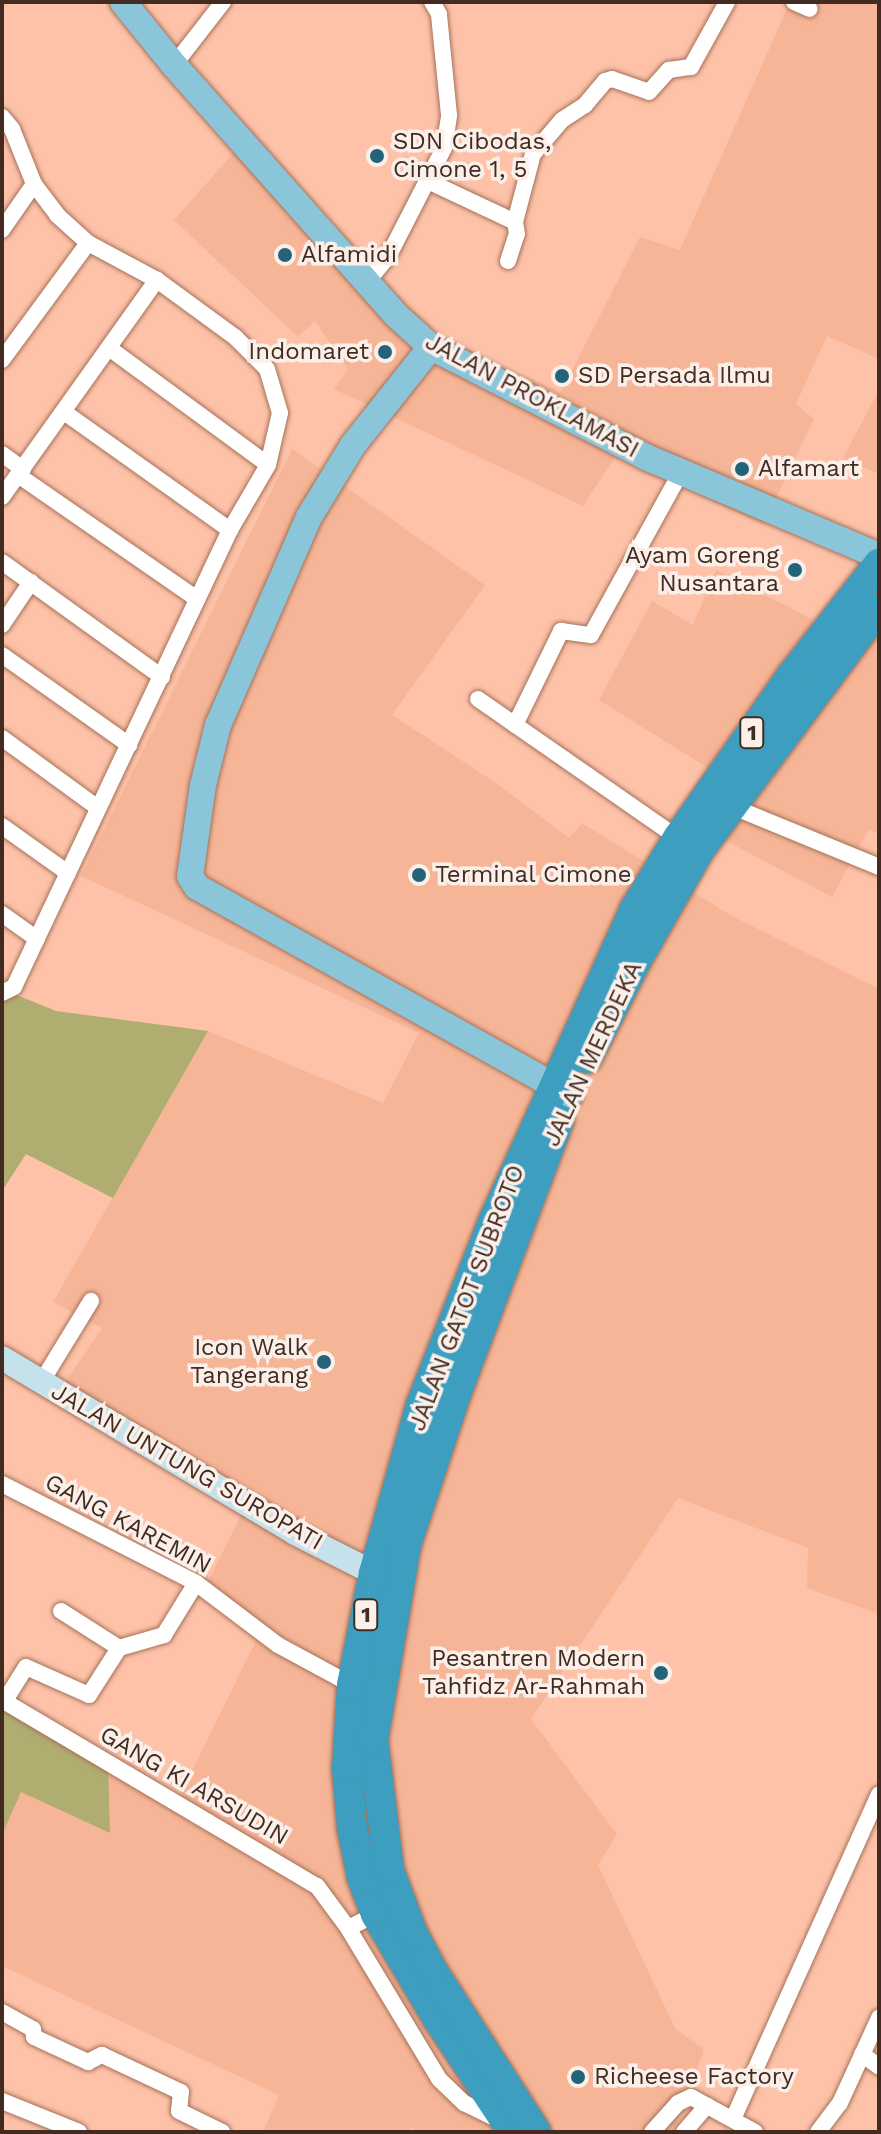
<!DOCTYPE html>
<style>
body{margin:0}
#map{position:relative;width:881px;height:2134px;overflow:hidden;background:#fdc2a8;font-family:"Work Sans",sans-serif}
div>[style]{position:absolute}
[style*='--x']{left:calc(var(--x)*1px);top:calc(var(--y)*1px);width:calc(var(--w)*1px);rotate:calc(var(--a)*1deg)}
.built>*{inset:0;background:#f6b597}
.green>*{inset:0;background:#b0ad71}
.roads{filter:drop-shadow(0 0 2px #a67159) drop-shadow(0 0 2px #a67159)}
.street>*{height:16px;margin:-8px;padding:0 8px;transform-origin:8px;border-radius:8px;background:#fff}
.secondary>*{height:24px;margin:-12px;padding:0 12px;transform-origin:12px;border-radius:12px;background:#c5e2ec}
.primary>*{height:26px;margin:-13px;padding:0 13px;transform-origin:13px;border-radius:13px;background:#8bc5d9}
.highway>*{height:30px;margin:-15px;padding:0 15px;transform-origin:15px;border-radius:15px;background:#3e9ec0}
.dots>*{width:22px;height:22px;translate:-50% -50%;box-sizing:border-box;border:4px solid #fbefe9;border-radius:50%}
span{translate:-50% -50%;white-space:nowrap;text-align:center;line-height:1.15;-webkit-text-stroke:7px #fbefe9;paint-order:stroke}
.shield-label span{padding:2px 6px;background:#fbefe9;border:2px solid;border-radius:6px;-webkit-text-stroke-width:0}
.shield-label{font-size:22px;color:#422b21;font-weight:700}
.poi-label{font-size:24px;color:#422b21}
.left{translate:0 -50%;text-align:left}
.right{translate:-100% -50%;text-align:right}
.street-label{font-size:24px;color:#422b21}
.frame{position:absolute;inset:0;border:4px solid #422b21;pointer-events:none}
</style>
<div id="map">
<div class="built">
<i style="clip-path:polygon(790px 2px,879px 2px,879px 359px,827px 336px,796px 404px,814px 419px,763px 525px,617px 454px,583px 506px,334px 389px,348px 369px,315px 321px,298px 337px,174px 220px,253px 131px,340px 245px,405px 320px,561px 392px,640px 237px,680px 250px)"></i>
<i style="clip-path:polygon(879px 390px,879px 474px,843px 458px)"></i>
<i style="clip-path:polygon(292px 449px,485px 585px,392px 715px,493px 781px,569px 838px,582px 823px,732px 916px,879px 989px,879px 1614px,807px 1588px,808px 1548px,678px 1498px,531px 1719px,617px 1834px,598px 1865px,675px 2028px,704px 2050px,674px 2132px,418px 2132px,412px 2127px,409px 2132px,263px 2132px,279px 2095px,2px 1966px,2px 1835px,20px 1791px,110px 1832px,108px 1760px,177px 1801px,258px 1637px,203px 1591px,247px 1503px,53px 1400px,102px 1328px,53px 1302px,208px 1031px,383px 1103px,419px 1033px,81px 876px)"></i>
<i style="clip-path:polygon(879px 546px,879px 834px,869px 829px,832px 897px,676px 814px,708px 768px,599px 700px,652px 601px,693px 625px,716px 570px,820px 623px)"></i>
</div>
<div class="green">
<i style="clip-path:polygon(2px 989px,56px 1011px,208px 1031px,113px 1198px,26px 1154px,2px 1191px)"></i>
<i style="clip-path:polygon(2px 1705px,108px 1760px,110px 1833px,21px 1792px,2px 1835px)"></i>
</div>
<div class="roads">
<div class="street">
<i style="--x:794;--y:2;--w:17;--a:24"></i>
<i style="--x:174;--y:65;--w:80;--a:-52.1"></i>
<i style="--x:2;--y:117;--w:16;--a:50"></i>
<i style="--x:12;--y:129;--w:59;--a:68.2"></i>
<i style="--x:34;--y:184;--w:39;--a:53"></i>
<i style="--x:57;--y:215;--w:42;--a:42.1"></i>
<i style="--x:88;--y:243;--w:78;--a:28.2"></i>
<i style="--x:157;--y:280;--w:97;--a:36.2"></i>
<i style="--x:235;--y:337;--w:45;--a:45"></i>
<i style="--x:267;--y:369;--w:46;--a:73.5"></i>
<i style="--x:280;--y:413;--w:53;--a:103"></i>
<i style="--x:268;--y:465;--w:75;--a:120.3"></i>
<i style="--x:230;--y:530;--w:505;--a:115.3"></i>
<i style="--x:14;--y:987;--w:13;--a:153"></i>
<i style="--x:430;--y:182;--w:94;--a:25.2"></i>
<i style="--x:2;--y:230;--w:56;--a:-55.2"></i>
<i style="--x:508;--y:261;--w:28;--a:-72"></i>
<i style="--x:517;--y:234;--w:12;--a:-99"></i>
<i style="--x:515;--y:222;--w:70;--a:-75.2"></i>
<i style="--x:533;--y:154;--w:45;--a:-49.5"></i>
<i style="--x:562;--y:120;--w:27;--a:-33"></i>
<i style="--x:585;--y:105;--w:31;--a:-50"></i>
<i style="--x:605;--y:81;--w:7;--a:-16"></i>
<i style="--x:612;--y:79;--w:39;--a:19"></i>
<i style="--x:649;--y:92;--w:30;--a:-48"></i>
<i style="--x:669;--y:70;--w:22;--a:-8"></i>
<i style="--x:691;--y:67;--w:74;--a:-61"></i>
<i style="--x:368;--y:281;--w:33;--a:-51"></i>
<i style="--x:389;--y:255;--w:120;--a:-62.8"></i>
<i style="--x:444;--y:148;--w:33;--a:-81"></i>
<i style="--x:449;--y:115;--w:101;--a:-95.7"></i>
<i style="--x:439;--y:14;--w:14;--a:-120"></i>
<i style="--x:109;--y:348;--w:197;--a:36.3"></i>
<i style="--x:2;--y:360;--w:145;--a:-53.7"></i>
<i style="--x:64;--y:412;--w:204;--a:35.4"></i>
<i style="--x:2;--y:454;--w:26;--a:36"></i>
<i style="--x:18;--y:475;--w:218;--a:34.7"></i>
<i style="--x:2;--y:497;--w:267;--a:-54.5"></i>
<i style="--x:2;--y:562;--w:197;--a:35.7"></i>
<i style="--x:2;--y:625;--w:52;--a:-56"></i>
<i style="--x:2;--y:655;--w:156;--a:35.3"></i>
<i style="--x:478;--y:699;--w:244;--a:34.8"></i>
<i style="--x:515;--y:725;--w:105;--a:-63.9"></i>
<i style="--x:561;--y:631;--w:30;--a:8"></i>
<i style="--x:591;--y:635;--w:186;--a:-61.1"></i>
<i style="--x:2;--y:738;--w:119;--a:36.1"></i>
<i style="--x:733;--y:807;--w:158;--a:22.3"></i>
<i style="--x:2;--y:826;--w:81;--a:35.5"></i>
<i style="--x:2;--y:914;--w:43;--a:35.5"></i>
<i style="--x:42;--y:1381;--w:94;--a:-58.5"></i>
<i style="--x:2;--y:1484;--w:218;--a:27"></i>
<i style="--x:196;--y:1583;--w:103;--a:37.1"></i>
<i style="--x:278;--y:1645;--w:84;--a:28.4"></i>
<i style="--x:61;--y:1611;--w:69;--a:32.5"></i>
<i style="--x:2;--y:1700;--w:366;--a:30.6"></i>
<i style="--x:317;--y:1886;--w:52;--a:53.6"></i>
<i style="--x:4;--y:1702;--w:41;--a:-57.8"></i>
<i style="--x:26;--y:1667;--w:69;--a:24"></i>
<i style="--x:89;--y:1695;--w:56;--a:-57.4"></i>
<i style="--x:119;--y:1648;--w:47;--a:-16.1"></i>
<i style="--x:164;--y:1635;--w:61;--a:-58.4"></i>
<i style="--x:376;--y:1914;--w:31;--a:153"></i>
<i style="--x:348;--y:1928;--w:176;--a:58.9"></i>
<i style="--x:439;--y:2079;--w:35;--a:44"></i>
<i style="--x:464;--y:2103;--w:43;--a:26"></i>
<i style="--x:2;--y:2012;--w:35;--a:29"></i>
<i style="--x:33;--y:2029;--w:8;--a:83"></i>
<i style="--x:34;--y:2037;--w:60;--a:24.8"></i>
<i style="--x:88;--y:2062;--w:16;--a:-27"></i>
<i style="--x:102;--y:2055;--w:87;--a:25.1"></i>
<i style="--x:181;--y:2092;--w:19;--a:96"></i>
<i style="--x:179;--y:2111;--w:48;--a:26"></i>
<i style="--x:862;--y:2054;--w:21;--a:37"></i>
<i style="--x:2;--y:2101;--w:83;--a:21.9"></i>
<i style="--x:733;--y:2119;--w:356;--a:-65.8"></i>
<i style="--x:652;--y:2132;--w:39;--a:-48"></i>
<i style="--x:678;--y:2103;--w:14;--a:-25"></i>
<i style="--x:691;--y:2097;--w:73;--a:28.7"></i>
<i style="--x:684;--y:2132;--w:35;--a:-49"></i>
<i style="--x:818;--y:2132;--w:36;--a:-53"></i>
<i style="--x:840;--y:2103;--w:94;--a:-65.4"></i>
</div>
<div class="secondary">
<i style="--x:2;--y:1358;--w:341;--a:30.8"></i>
<i style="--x:295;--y:1533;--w:89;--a:26.9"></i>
</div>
<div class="primary">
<i style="--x:123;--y:2;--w:81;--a:51"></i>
<i style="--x:174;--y:65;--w:334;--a:48.4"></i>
<i style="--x:396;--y:315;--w:47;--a:42.4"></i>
<i style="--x:431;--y:347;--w:242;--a:27.1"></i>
<i style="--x:646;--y:457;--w:253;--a:23"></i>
<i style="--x:431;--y:347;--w:125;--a:128.5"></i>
<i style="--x:353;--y:445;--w:84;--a:121.4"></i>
<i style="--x:309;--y:517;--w:227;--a:113.6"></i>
<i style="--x:218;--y:725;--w:62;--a:104"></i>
<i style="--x:203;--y:785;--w:92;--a:98.1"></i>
<i style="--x:190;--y:876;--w:13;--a:58"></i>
<i style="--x:197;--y:887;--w:427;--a:29.1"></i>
</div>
<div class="highway">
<i style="--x:587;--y:1058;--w:106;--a:-63.2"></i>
<i style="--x:635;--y:963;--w:131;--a:-60.3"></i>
<i style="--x:700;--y:849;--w:300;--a:-53.4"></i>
<i style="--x:513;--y:2132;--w:136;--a:-123.6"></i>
<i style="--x:438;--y:2019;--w:122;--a:-120.6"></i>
<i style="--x:376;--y:1914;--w:40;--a:-111"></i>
<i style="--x:362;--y:1877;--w:50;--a:-101.5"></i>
<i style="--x:352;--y:1828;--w:59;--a:-94.8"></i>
<i style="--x:347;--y:1769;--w:84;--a:-86.6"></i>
<i style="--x:352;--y:1685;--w:114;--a:-78.9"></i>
<i style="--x:374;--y:1573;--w:174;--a:-74.4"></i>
<i style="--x:421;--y:1405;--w:197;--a:-68.5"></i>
<i style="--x:493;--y:1222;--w:344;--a:-65.6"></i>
<i style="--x:635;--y:909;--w:83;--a:-58.8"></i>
<i style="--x:678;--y:838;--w:200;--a:-55"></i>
<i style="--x:793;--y:674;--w:140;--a:-52"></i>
<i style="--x:536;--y:2132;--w:193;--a:-122.7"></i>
<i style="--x:432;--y:1970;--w:43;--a:-117.8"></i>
<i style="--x:412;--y:1932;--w:66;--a:-110.4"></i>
<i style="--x:389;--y:1870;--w:131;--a:-97"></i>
<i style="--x:373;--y:1740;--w:198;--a:-80.4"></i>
<i style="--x:406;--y:1545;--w:159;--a:-71.7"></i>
<i style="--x:456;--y:1394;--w:293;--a:-69.4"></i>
</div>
</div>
<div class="dots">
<i style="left:377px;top:156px;background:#256379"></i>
<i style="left:285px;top:255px;background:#256379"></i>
<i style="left:385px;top:352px;background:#256379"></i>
<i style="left:562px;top:376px;background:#256379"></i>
<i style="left:742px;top:469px;background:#256379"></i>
<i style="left:795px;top:570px;background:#256379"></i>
<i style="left:419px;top:875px;background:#256379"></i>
<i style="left:324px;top:1362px;background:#256379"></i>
<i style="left:661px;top:1673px;background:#256379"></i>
<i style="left:578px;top:2077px;background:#256379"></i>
</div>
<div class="shield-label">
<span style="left:752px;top:733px">1</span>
<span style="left:366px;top:1615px">1</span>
</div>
<div class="poi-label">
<span class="left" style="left:393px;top:156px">SDN Cibodas,<br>Cimone 1, 5</span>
<span class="left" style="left:301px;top:255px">Alfamidi</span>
<span class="right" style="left:369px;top:352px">Indomaret</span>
<span class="left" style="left:578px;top:376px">SD Persada Ilmu</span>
<span class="left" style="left:758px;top:469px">Alfamart</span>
<span class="right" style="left:779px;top:570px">Ayam Goreng<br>Nusantara</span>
<span class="left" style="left:435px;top:875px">Terminal Cimone</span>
<span class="right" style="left:308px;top:1362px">Icon Walk<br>Tangerang</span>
<span class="right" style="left:645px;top:1673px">Pesantren Modern<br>Tahfidz Ar-Rahmah</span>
<span class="left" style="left:594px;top:2077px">Richeese Factory</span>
</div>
<div class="street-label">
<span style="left:532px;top:396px;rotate:28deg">JALAN PROKLAMASI</span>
<span style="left:593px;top:1054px;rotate:-65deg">JALAN MERDEKA</span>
<span style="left:467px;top:1298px;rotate:-69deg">JALAN GATOT SUBROTO</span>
<span style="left:187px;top:1467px;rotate:30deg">JALAN UNTUNG SUROPATI</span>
<span style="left:128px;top:1524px;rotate:28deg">GANG KAREMIN</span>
<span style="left:194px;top:1786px;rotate:30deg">GANG KI ARSUDIN</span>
</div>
<div class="frame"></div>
</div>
